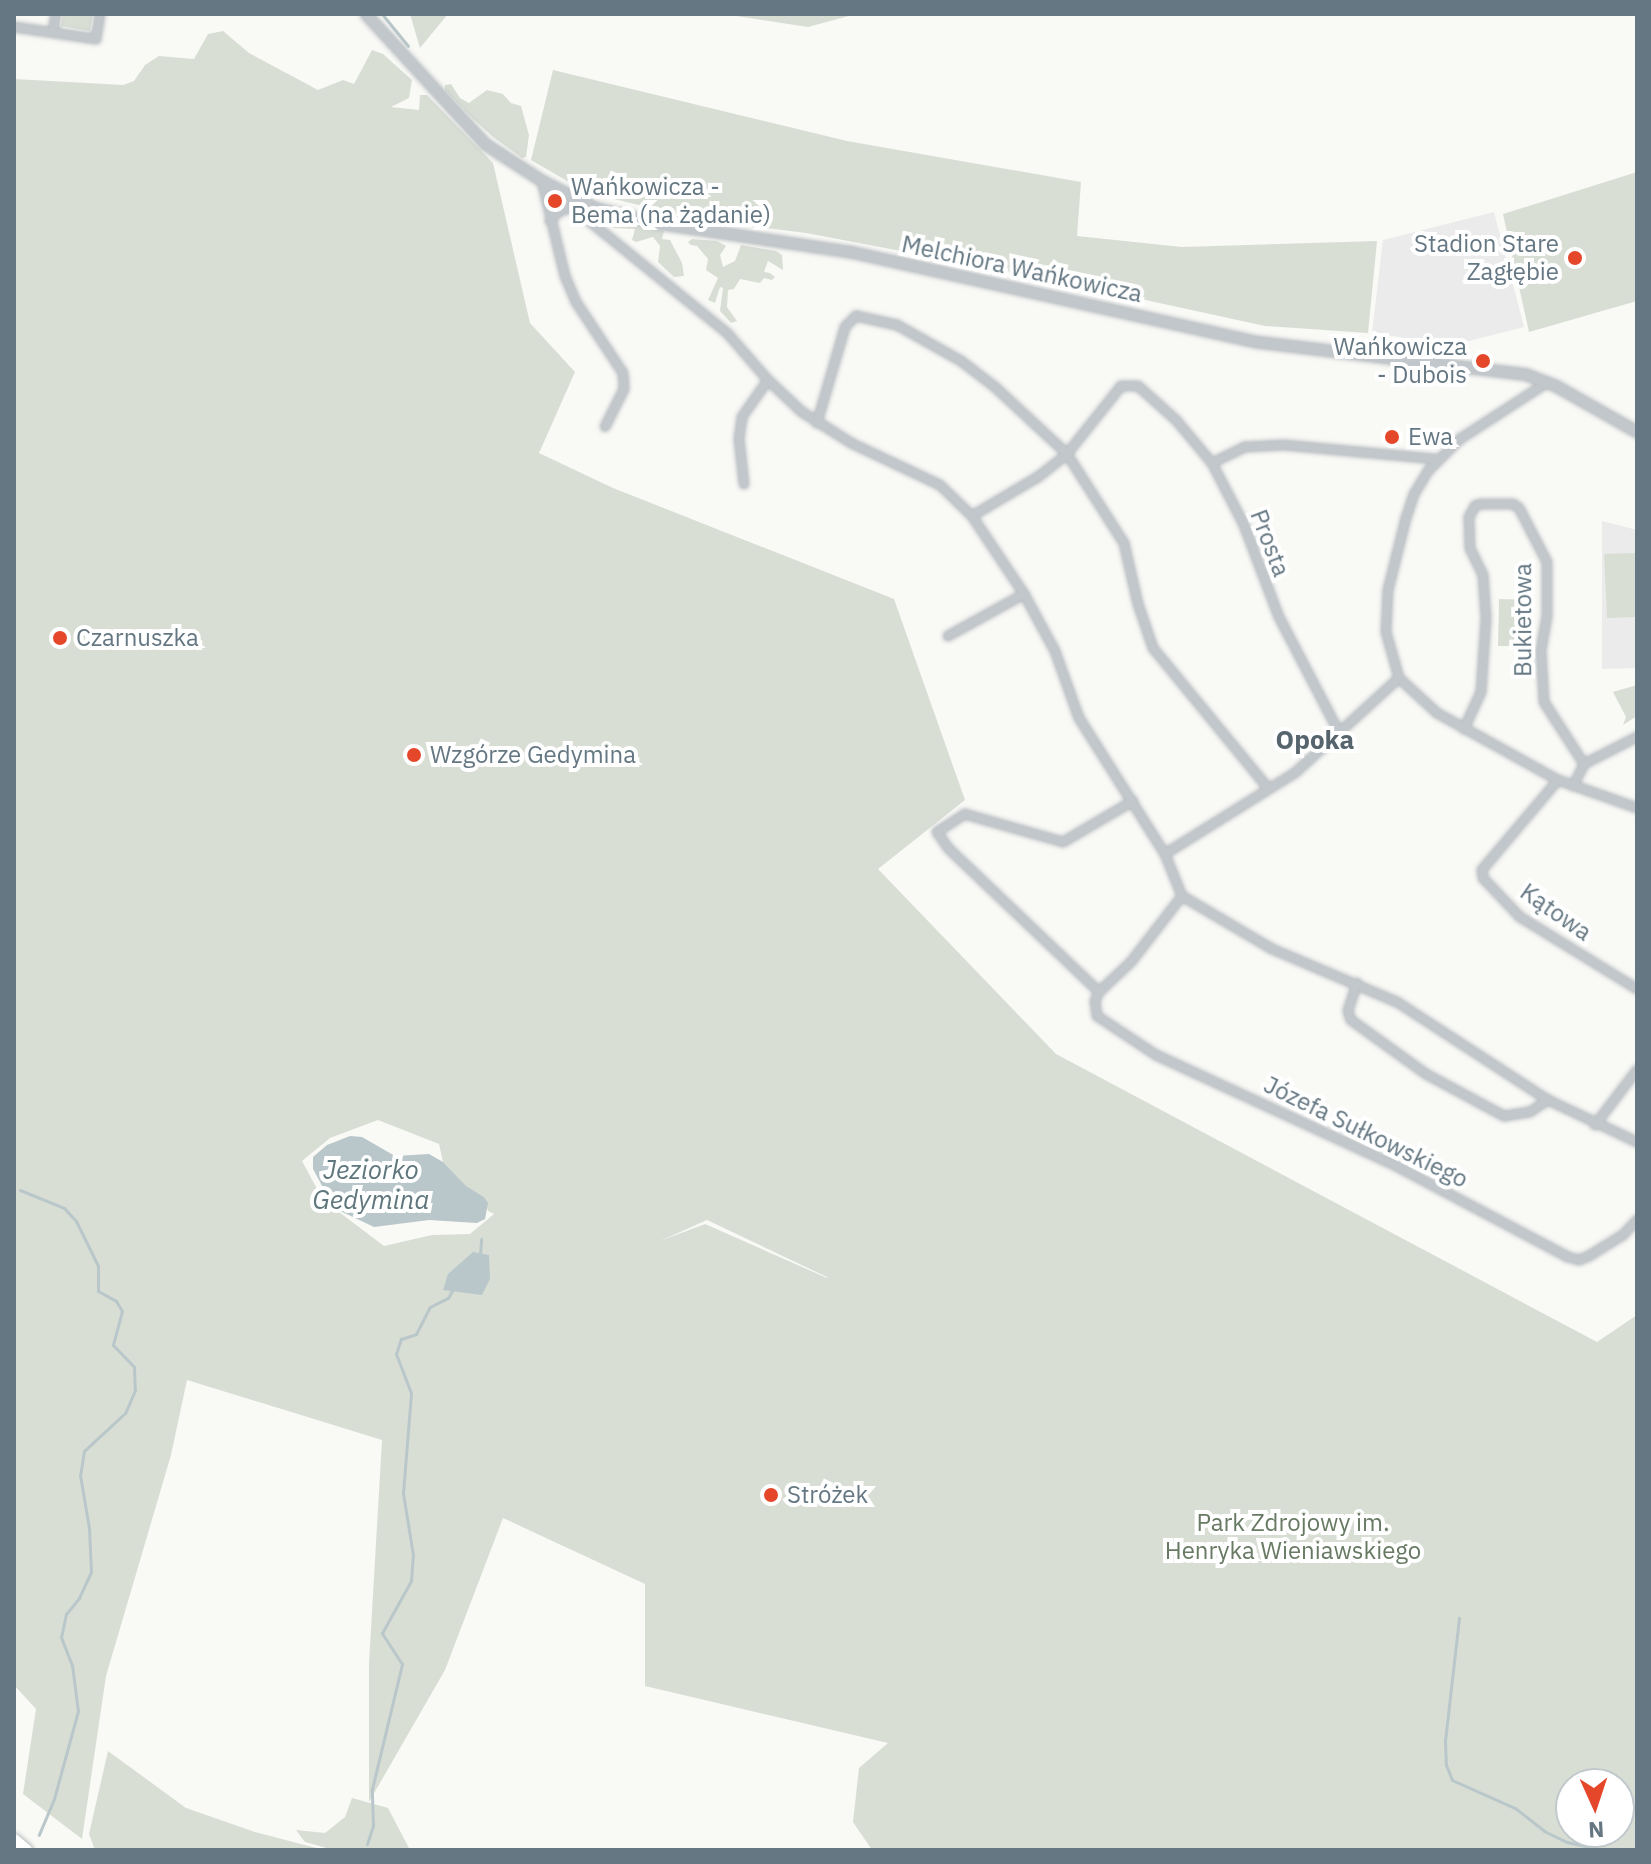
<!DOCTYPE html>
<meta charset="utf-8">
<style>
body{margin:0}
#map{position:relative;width:1651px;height:1864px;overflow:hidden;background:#f9f9f6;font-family:"IBM Plex Sans",sans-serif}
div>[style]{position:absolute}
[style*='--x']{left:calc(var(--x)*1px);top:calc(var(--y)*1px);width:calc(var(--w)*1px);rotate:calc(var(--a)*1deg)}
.built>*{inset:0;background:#eaebea}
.green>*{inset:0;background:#d9ded5}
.water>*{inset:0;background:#b9c7ca}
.stream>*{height:3px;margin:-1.5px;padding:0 1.5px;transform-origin:1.5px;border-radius:1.5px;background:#b9c7ca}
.roads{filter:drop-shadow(0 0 2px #b6bbbf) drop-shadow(0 0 2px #b6bbbf)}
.minor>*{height:8px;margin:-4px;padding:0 4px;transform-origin:4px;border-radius:4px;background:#c2c7cb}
.tertiary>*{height:10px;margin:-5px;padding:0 5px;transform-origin:5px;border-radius:5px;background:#c2c7cb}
.primary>*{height:12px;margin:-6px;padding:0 6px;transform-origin:6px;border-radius:6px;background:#fff}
.dots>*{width:22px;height:22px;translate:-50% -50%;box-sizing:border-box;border:4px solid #fff;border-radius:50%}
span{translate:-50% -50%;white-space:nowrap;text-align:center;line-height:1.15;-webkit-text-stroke:8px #fff;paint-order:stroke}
.poi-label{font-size:24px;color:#647782}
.left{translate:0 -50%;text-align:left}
.right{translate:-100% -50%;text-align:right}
.street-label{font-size:24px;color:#647782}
.park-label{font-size:24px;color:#687a63}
.neighbourhood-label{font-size:26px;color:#56646d;font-weight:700}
.water-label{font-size:26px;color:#5e767c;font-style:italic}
.frame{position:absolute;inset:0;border:16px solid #647782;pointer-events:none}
.north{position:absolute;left:1555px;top:1768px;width:80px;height:80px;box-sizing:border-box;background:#fff;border:2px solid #c1c9cd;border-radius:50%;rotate:177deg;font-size:22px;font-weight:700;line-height:32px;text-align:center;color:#647782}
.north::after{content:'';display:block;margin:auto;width:28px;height:36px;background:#e5472a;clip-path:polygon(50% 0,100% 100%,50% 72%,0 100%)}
</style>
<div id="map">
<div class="built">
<i style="clip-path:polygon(1494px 212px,1524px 327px,1453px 345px,1372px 333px,1383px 240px)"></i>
<i style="clip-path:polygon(1602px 521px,1637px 530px,1637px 668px,1602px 669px)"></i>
</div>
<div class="green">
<i style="clip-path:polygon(63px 14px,93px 14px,90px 31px,61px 26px)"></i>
<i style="clip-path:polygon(410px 14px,448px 14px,420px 48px)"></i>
<i style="clip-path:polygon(723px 14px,856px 14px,808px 27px)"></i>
<i style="clip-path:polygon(evenodd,223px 31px,249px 53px,318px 90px,343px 80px,354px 84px,372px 50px,383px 54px,412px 80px,409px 98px,391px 107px,419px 110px,420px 95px,427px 95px,493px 163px,530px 323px,575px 372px,539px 453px,613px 488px,894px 599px,965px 800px,878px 869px,1056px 1054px,1597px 1342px,1637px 1315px,1637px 1850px,872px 1850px,853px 1822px,859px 1768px,888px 1743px,645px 1686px,645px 1584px,503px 1518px,445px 1670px,369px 1802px,369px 1663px,382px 1440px,187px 1380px,171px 1455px,106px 1676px,82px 1839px,23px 1794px,36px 1709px,14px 1685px,14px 79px,123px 85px,134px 81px,145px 65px,159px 56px,194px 59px,208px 34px,223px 31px,378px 1120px,439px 1144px,443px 1162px,465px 1186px,484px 1197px,488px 1211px,494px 1214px,470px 1234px,432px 1235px,384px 1246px,323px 1200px,302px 1161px,330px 1138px,378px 1120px,223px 31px,707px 1220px,827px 1277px,827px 1278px,705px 1224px,660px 1241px,707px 1220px,223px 31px,1571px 1784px,1619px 1784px,1619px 1832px,1571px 1832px,1571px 1784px)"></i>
<i style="clip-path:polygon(553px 70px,847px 141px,1081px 182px,1077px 236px,1182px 247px,1377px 241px,1368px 333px,1265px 326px,1049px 279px,806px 233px,695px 219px,586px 192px,531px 160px)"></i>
<i style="clip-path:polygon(451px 84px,460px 98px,469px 103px,487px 90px,503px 94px,511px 103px,521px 106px,529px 135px,526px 157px,522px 158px,493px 137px,471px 117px,445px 90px,445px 85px)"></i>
<i style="clip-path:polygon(1637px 172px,1637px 301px,1529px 332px,1503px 214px)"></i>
<i style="clip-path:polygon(614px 221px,664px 231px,662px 239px,670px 240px,682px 263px,684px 276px,674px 277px,658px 262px,660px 246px,653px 237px,636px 242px,632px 240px,635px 229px,613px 228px)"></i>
<i style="clip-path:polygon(692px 239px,717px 241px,726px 246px,720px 255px,723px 267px,735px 261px,741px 245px,776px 251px,782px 255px,783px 270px,768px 261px,764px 272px,770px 273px,775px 277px,772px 280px,764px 278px,760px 283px,740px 279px,734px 289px,728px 290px,727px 307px,737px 321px,731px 323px,720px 311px,723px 288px,720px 287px,715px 303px,708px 300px,718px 278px,706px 270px,708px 259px,697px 246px,691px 245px,688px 242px)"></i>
<i style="clip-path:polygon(1637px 553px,1637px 617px,1607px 618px,1604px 554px)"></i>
<i style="clip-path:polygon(1499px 599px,1532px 600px,1530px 646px,1498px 646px)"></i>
<i style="clip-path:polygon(1637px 685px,1637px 716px,1623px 725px,1626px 717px,1613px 692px)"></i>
<i style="clip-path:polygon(108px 1751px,186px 1808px,255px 1832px,324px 1850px,95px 1850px,89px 1834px)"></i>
<i style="clip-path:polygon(352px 1798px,388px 1808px,410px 1850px,334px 1850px,305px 1842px,296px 1830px,325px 1833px,345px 1817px)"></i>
</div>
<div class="water">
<i style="clip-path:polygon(350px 1136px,362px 1137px,395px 1156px,429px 1154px,443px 1162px,466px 1186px,484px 1197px,488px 1203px,485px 1219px,477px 1223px,429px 1220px,374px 1227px,334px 1208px,313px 1169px,313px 1157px,327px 1145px)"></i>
<i style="clip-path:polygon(473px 1252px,489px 1255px,490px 1279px,482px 1295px,443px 1290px,448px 1274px)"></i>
</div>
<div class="stream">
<i style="--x:382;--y:14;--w:41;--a:50.9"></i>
<i style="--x:20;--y:1190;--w:48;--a:22.2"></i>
<i style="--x:64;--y:1208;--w:18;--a:47"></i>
<i style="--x:76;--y:1221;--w:50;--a:63.9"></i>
<i style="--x:98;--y:1266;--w:25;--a:90"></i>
<i style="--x:98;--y:1291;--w:21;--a:29"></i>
<i style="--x:116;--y:1301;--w:12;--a:59"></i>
<i style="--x:122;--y:1311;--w:35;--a:105"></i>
<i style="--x:113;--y:1345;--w:30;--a:46"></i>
<i style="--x:134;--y:1367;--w:23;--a:88"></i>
<i style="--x:135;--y:1390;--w:25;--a:113"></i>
<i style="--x:125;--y:1413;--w:56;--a:137.2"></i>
<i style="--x:84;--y:1451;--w:24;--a:99"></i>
<i style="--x:80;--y:1475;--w:54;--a:80.4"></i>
<i style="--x:89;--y:1528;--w:44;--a:87.4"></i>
<i style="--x:91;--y:1572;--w:29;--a:115"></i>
<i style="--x:79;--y:1598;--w:21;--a:129"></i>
<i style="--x:66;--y:1614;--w:24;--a:102"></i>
<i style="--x:61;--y:1637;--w:30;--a:69"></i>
<i style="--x:72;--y:1665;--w:46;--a:82.6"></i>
<i style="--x:78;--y:1711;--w:91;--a:105.3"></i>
<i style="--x:54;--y:1799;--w:39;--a:113"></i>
<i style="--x:480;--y:1255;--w:16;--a:-86"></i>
<i style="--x:1459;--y:1618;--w:123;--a:96.5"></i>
<i style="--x:1445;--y:1740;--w:25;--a:88"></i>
<i style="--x:1446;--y:1765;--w:16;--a:68"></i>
<i style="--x:1452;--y:1780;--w:69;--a:24"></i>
<i style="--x:1515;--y:1808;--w:37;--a:38"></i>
<i style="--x:1544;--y:1831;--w:25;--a:26"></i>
<i style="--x:1567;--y:1842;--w:36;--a:13"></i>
<i style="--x:367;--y:1844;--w:20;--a:-72"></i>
<i style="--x:373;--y:1825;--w:36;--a:-92"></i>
<i style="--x:372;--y:1789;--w:129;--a:-76.5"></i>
<i style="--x:402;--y:1664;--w:37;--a:-123"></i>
<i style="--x:382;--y:1633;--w:60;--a:-60.9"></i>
<i style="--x:411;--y:1581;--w:26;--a:-86"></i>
<i style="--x:413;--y:1555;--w:63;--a:-99.2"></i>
<i style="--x:403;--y:1493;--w:100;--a:-85.4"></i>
<i style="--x:411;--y:1393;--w:42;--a:-111"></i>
<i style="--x:396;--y:1354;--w:16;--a:-72"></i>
<i style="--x:401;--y:1339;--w:16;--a:-18"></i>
<i style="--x:416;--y:1334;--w:30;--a:-63"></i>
<i style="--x:430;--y:1307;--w:20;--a:-27"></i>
<i style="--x:448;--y:1298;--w:10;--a:-61"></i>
</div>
<div class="roads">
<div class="minor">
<i style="--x:14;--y:27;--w:83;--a:8.3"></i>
<i style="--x:96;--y:39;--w:25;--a:-81"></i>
<i style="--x:53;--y:32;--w:18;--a:-81"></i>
<i style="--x:542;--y:181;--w:98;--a:76.4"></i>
<i style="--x:565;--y:276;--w:28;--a:67"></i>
<i style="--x:576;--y:302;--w:85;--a:56.5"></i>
<i style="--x:623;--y:373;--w:16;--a:86"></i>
<i style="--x:624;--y:389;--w:42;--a:116.6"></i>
<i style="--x:574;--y:200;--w:7;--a:106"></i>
<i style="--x:572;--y:207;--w:201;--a:39.1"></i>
<i style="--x:728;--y:334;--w:61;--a:49"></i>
<i style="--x:768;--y:380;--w:47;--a:43.3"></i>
<i style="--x:802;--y:412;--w:58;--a:32.3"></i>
<i style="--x:851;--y:443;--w:98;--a:25.3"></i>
<i style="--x:940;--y:485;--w:45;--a:44.1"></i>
<i style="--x:972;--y:516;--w:94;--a:56.3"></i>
<i style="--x:1024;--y:594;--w:65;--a:61.5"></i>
<i style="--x:1055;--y:651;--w:71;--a:70.3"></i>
<i style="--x:1079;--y:718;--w:161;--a:57.7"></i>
<i style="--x:1165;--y:854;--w:45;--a:68"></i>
<i style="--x:1182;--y:896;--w:104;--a:30.5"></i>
<i style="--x:1272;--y:949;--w:136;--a:23"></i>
<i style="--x:1397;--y:1002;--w:180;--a:33"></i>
<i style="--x:1548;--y:1100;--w:98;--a:25.3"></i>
<i style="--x:550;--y:221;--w:12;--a:-48"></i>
<i style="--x:558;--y:212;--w:15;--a:-20"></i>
<i style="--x:1548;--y:382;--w:105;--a:147.1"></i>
<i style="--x:1460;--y:439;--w:45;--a:135"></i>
<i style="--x:1428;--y:471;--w:27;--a:121"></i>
<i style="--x:1414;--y:494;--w:25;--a:108"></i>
<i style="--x:1406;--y:518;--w:74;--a:104"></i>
<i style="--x:1388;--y:590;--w:42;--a:92.7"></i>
<i style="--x:1386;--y:632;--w:48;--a:74.2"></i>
<i style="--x:1399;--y:678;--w:52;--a:42.6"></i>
<i style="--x:1437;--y:713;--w:138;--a:29"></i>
<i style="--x:1558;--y:780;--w:84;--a:19.5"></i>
<i style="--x:817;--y:423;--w:100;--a:-73.7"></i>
<i style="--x:845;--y:327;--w:16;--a:-45"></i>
<i style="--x:856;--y:316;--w:42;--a:12.4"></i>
<i style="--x:897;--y:325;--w:73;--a:29.4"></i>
<i style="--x:961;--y:361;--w:43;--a:37.4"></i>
<i style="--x:995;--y:387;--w:98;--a:42.9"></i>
<i style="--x:1067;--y:454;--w:106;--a:57.4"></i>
<i style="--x:1124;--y:543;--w:63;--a:77.1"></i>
<i style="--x:1138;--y:604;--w:46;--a:71.2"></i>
<i style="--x:1153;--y:648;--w:181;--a:50.6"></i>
<i style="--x:1212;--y:463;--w:37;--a:-26"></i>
<i style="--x:1245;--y:447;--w:39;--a:-3"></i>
<i style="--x:1284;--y:445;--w:153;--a:5.3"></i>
<i style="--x:744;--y:484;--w:45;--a:-96.3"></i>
<i style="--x:739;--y:439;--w:22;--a:-82"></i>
<i style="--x:742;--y:417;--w:45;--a:-54.9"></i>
<i style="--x:972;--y:516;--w:77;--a:-30.6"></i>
<i style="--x:1038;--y:477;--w:37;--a:-38"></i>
<i style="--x:1067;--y:454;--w:87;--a:-51.5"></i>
<i style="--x:1121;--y:386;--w:17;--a:0"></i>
<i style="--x:1138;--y:386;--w:51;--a:41.8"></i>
<i style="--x:1176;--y:420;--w:56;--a:50.1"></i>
<i style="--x:1212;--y:463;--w:70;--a:62.7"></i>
<i style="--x:1244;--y:525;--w:98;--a:69.2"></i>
<i style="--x:1279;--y:617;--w:132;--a:62.5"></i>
<i style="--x:948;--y:636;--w:87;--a:-28.9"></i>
<i style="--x:1464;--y:729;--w:41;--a:-65.3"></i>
<i style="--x:1481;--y:692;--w:74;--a:-86.1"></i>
<i style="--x:1486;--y:618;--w:43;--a:-94"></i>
<i style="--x:1483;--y:575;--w:30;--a:-116"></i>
<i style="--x:1470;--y:548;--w:31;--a:-92"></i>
<i style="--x:1469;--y:517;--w:13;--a:-61"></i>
<i style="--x:1475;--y:506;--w:6;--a:-18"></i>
<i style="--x:1481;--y:504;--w:32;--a:0"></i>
<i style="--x:1513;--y:504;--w:7;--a:34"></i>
<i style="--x:1519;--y:508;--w:61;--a:62.6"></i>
<i style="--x:1547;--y:562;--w:54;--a:90"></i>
<i style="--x:1547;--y:616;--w:36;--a:100"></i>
<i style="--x:1541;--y:651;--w:51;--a:86.6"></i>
<i style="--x:1544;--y:702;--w:74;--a:57.2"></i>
<i style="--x:1558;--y:780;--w:118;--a:130.2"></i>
<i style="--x:1482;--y:870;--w:8;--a:83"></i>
<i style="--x:1483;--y:878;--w:54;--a:46.5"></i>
<i style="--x:1520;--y:917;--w:137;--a:31.6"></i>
<i style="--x:1573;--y:786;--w:25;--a:-63"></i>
<i style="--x:1584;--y:764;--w:59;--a:-27"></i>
<i style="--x:1133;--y:801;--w:81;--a:149.6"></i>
<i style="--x:1063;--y:842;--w:102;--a:-164.1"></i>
<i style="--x:965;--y:814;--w:33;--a:147"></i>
<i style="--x:937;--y:832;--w:19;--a:55"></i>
<i style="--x:948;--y:848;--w:209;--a:43.6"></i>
<i style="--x:1099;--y:992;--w:10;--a:114"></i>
<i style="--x:1095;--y:1001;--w:15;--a:82"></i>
<i style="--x:1097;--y:1016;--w:71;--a:33.5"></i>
<i style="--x:1156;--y:1055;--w:267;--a:24.8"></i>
<i style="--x:1398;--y:1167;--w:192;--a:27.9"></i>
<i style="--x:1568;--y:1257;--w:11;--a:15"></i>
<i style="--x:1579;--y:1260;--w:11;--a:-22"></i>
<i style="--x:1589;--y:1256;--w:40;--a:-32"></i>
<i style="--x:1623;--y:1235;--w:21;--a:-47"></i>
<i style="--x:1165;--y:854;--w:155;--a:-32"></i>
<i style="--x:1296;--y:772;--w:139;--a:-42.4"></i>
<i style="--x:1357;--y:983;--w:29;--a:108"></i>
<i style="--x:1348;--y:1011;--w:9;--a:72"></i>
<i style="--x:1351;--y:1020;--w:92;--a:35.8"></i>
<i style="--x:1426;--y:1074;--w:89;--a:28.3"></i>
<i style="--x:1504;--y:1116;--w:26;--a:-9"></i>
<i style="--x:1530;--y:1112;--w:22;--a:-34"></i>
<i style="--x:1099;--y:992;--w:44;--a:-43.2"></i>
<i style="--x:1131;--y:962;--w:83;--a:-52.3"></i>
<i style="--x:1595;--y:1125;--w:69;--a:-52.6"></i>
</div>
<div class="tertiary">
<i style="--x:366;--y:14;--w:176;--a:47.5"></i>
<i style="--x:485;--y:144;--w:68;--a:33"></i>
<i style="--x:542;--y:181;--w:59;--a:27"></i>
<i style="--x:595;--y:208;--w:62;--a:14"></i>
<i style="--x:655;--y:223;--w:197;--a:8.5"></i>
<i style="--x:850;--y:252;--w:416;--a:12.5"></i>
<i style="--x:1256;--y:342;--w:273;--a:6.9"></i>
<i style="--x:1527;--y:375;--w:31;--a:21"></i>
<i style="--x:1556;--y:386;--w:93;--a:29.6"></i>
</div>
<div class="primary">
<i style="--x:14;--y:1840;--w:16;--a:40"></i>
</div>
</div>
<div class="dots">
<i style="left:555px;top:201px;background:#e5472a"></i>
<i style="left:1575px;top:258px;background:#e5472a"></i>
<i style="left:1483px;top:361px;background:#e5472a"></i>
<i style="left:1392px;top:437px;background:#e5472a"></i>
<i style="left:60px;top:638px;background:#e5472a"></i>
<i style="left:414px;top:755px;background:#e5472a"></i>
<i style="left:771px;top:1495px;background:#e5472a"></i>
</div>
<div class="poi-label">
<span class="left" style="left:571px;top:201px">Wańkowicza -<br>Bema (na żądanie)</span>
<span class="right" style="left:1559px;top:258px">Stadion Stare<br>Zagłębie</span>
<span class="right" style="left:1467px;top:361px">Wańkowicza<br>- Dubois</span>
<span class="left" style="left:1408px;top:437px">Ewa</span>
<span class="left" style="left:76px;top:638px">Czarnuszka</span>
<span class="left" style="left:430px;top:755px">Wzgórze Gedymina</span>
<span class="left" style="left:787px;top:1495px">Stróżek</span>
</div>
<div class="street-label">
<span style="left:1022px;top:269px;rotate:12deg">Melchiora Wańkowicza</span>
<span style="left:1270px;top:543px;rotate:69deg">Prosta</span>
<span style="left:1523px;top:620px;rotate:-90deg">Bukietowa</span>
<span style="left:1556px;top:912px;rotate:35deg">Kątowa</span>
<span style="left:1366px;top:1132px;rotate:26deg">Józefa Sułkowskiego</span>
</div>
<div class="park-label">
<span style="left:1293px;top:1537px">Park Zdrojowy im.<br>Henryka Wieniawskiego</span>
</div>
<div class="neighbourhood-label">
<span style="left:1315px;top:740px">Opoka</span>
</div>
<div class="water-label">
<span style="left:371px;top:1185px">Jeziorko<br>Gedymina</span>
</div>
<div class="frame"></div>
<div class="north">N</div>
</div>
